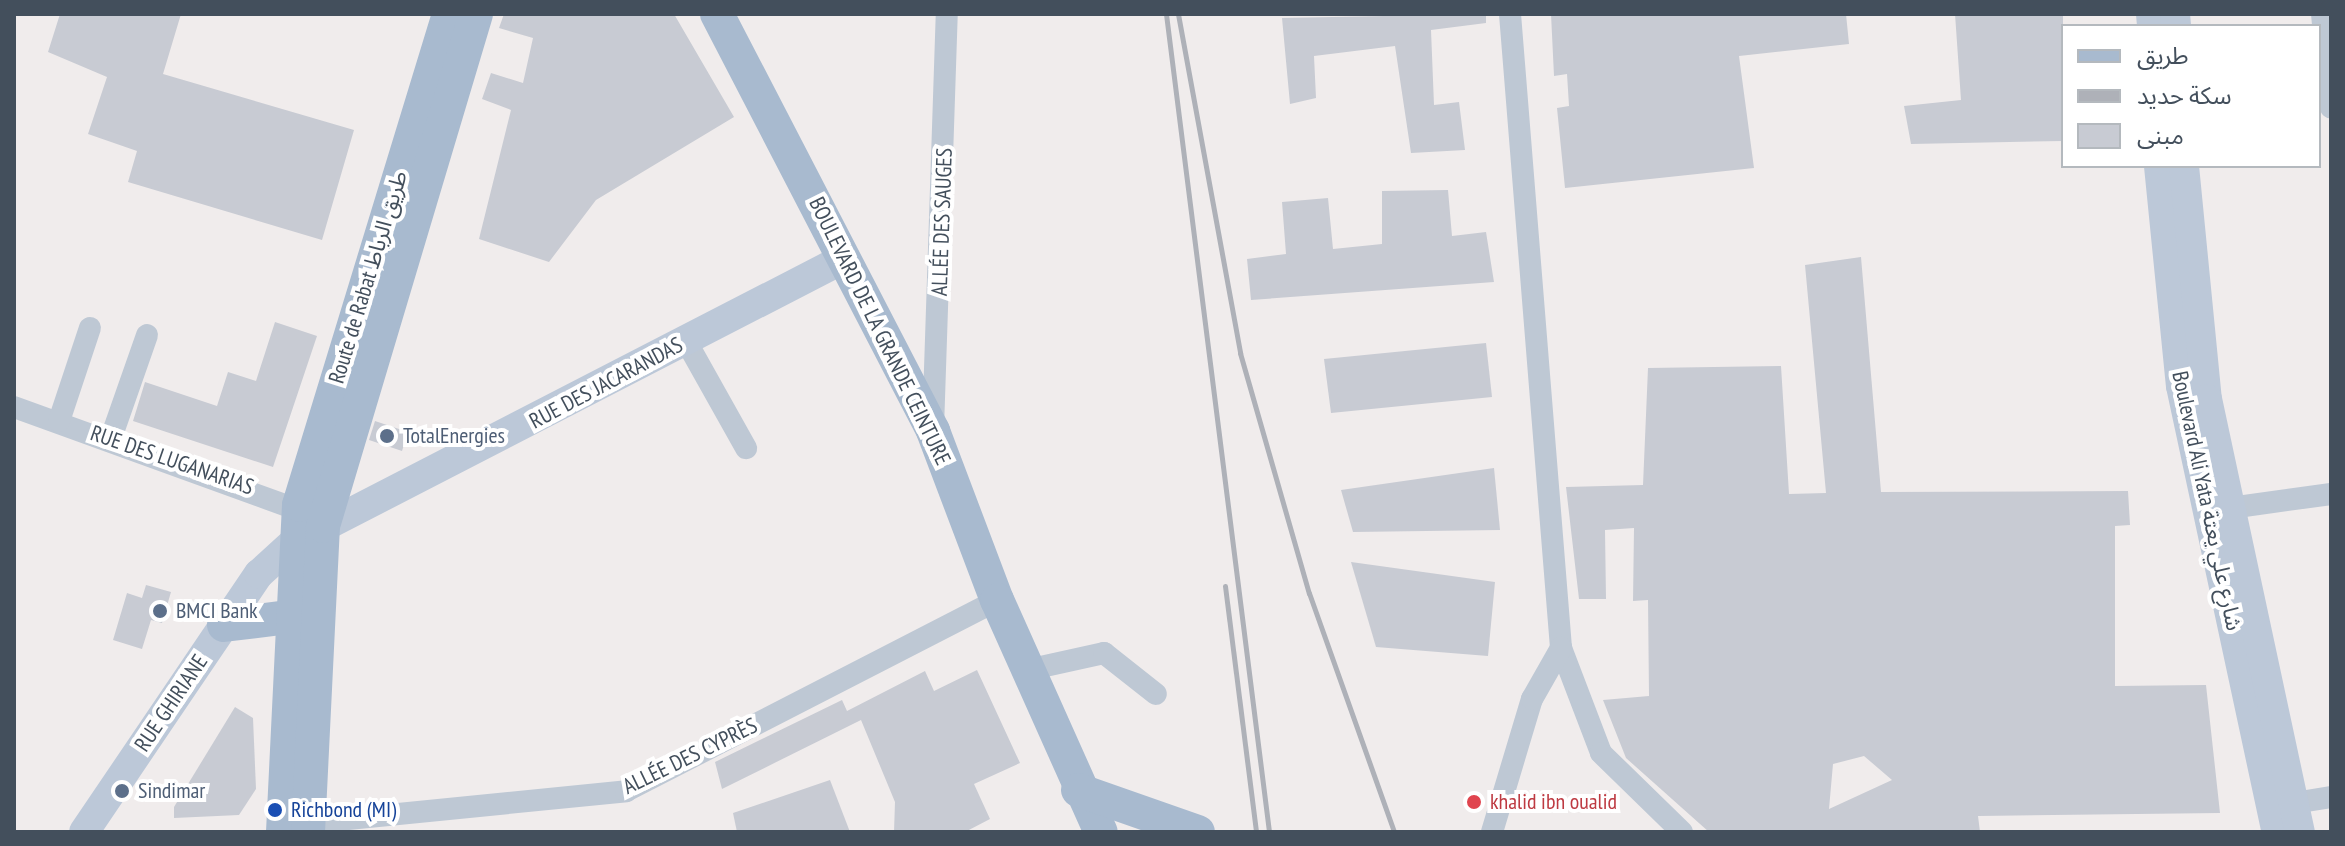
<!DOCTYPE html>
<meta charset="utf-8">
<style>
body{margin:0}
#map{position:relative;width:2345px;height:846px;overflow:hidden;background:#f0ecec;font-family:"PT Sans Narrow","Noto Sans Arabic",sans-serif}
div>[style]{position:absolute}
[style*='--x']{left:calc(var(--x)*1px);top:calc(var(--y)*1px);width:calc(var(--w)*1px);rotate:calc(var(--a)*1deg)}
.building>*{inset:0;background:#c8cbd3}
.street>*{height:22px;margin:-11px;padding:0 11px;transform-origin:11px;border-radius:11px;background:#bec8d4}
.secondary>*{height:30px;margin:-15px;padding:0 15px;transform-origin:15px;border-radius:15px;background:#bcc8d8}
.primary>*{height:34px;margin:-17px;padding:0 17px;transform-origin:17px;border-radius:17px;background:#a8bacf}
.rail>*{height:5px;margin:-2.5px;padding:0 2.5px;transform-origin:2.5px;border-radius:2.5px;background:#aeb1b8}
.dots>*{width:22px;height:22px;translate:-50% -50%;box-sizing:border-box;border:4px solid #fff;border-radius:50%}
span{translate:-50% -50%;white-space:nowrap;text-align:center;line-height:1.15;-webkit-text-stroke:8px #fff;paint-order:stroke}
.street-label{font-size:22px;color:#434f5c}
.service-label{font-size:22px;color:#4e5e75}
.left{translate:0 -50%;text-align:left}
.health-label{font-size:22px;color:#be3a42}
.transit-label{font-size:22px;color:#164399}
.frame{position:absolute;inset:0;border:16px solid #434f5c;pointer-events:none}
.legend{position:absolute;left:2061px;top:24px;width:260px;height:144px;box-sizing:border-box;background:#fff;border:2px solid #b4b9be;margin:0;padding:10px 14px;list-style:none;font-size:24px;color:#434f5c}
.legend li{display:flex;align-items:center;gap:16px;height:40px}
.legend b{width:40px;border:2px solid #b4b9be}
</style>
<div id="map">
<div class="building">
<i style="clip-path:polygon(60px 14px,181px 14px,163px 74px,354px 130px,322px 240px,128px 182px,137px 151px,88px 134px,107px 77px,48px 52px)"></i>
<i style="clip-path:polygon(504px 14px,674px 14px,734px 117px,596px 200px,549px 262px,479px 239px,511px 110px,482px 99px,491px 73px,523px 83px,533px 38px,499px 28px)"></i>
<i style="clip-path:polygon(1486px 14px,1486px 23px,1431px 30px,1434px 105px,1459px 102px,1465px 150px,1411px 153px,1395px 46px,1314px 56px,1316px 98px,1290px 104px,1282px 18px)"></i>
<i style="clip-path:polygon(1551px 14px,1846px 14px,1849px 44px,1739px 56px,1754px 168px,1565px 188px,1557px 108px,1569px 106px,1567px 74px,1554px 76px)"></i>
<i style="clip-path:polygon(1955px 14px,2063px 14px,2063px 141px,1911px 144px,1904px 106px,1961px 100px)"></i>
<i style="clip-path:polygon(1448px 190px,1452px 236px,1486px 232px,1494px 282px,1251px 300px,1247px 259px,1286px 254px,1282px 202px,1328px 198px,1333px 249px,1382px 244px,1382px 191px)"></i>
<i style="clip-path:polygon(evenodd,1861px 257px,1881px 492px,2128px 491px,2130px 525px,2115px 526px,2115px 686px,2206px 685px,2220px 813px,1978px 816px,1980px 832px,1709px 832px,1626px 758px,1603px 700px,1649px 696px,1648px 600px,1633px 601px,1634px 528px,1605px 530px,1606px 599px,1579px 599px,1566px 487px,1643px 485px,1648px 368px,1781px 366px,1789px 494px,1826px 493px,1805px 265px,1861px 257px,1864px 756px,1892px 780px,1829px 809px,1833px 764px,1864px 756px)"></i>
<i style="clip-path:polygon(275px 322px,317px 336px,273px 467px,133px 421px,145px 382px,217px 406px,228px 372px,256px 381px)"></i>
<i style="clip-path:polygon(1486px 343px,1492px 397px,1331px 413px,1324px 359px)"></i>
<i style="clip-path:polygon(375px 421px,408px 432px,402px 451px,369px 440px)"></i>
<i style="clip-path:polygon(1494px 468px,1500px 530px,1353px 532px,1341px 490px)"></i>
<i style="clip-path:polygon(1351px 562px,1495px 582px,1488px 656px,1376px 647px)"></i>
<i style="clip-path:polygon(146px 585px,171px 592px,162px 623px,151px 620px,142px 649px,113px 640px,127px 593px,142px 598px)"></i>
<i style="clip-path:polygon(977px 670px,1020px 763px,974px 784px,990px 819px,965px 832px,894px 832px,895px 802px,861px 720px,722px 789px,715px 762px,842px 700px,847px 711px,925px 671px,934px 691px)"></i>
<i style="clip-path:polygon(235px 707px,253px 718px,256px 789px,239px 815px,174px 818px,174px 807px)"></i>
<i style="clip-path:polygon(830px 780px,850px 832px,737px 832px,733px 813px)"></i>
</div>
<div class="street">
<i style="--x:1510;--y:14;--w:636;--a:85.4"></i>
<i style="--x:1561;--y:648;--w:112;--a:69.1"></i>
<i style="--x:1601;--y:753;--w:113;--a:44.3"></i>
<i style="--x:2322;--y:14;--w:94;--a:84.5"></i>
<i style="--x:686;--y:341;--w:123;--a:60.7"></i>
<i style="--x:14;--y:407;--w:314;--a:19.9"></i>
<i style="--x:59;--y:421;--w:98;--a:-71.6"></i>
<i style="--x:933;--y:429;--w:415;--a:-88.1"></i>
<i style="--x:111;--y:438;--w:109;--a:-70.7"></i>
<i style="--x:2230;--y:508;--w:102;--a:-7.9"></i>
<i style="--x:1027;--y:670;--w:79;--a:-12.4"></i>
<i style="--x:1104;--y:653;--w:66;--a:38.3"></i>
<i style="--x:2294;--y:803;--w:37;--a:-9"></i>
<i style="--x:308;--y:823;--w:320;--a:-5.7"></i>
<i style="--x:626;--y:791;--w:417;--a:-27.2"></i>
<i style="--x:1492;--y:832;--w:139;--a:-73.3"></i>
<i style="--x:1532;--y:699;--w:59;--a:-60.4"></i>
</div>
<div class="secondary">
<i style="--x:2151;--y:14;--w:12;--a:85"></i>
<i style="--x:2175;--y:14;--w:12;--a:85"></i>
<i style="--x:2159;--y:166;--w:221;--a:84.3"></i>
<i style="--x:2181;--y:386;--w:456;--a:77.9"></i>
<i style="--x:2184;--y:166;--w:234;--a:84.4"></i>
<i style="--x:2207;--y:399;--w:443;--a:77.9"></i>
<i style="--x:84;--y:832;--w:312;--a:-55.9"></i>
<i style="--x:259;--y:574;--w:47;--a:-42.4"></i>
<i style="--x:294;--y:542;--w:620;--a:-27.27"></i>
</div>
<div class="primary">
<i style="--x:717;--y:14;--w:470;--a:62.6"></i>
<i style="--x:933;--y:431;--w:181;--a:69.3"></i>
<i style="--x:997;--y:600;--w:254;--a:65.9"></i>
<i style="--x:224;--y:625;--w:64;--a:-7.1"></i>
<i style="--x:1078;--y:790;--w:127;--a:19.3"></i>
<i style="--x:283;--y:832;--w:327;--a:-87.2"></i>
<i style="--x:299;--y:505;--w:513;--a:-73.01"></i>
<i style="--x:308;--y:832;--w:306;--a:-87.2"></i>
<i style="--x:323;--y:526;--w:534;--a:-73.36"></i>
</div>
<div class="rail">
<i style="--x:1166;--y:14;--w:824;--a:82.82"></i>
<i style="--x:1178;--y:14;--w:345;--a:79.6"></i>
<i style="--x:1240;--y:353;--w:250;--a:74"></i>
<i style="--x:1309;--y:593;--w:254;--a:70.4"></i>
<i style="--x:1225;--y:586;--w:248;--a:82.8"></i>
</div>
<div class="dots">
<i style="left:387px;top:436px;background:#5c6f8a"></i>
<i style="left:160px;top:611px;background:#5c6f8a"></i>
<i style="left:122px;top:791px;background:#5c6f8a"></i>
<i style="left:1474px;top:802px;background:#e0444e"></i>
<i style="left:275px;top:810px;background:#1a4fb4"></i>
</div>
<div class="street-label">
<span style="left:942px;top:222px;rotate:-88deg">ALLÉE DES SAUGES</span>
<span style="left:368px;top:277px;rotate:-73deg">Route de Rabat طريق الرباط</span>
<span style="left:880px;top:331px;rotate:64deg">BOULEVARD DE LA GRANDE CEINTURE</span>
<span style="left:606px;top:383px;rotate:-28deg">RUE DES JACARANDAS</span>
<span style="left:172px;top:460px;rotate:19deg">RUE DES LUGANARIAS</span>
<span style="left:2207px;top:501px;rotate:78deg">Boulevard Ali Yata شارع علي يعتة</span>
<span style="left:171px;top:703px;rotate:-56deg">RUE GHIRIANE</span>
<span style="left:690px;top:756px;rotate:-26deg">ALLÉE DES CYPRÈS</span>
</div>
<div class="service-label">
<span class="left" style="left:403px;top:436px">TotalEnergies</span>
<span class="left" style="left:176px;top:611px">BMCI Bank</span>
<span class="left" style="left:138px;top:791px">Sindimar</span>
</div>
<div class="health-label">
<span class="left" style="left:1490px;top:802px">khalid ibn oualid</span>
</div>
<div class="transit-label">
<span class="left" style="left:291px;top:810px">Richbond (MI)</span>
</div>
<div class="frame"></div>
<ul class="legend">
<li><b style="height:10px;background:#a8bacf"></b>طريق</li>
<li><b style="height:10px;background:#aeb1b8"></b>سكة حديد</li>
<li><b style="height:22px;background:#c8cbd3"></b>مبنى</li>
</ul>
</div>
